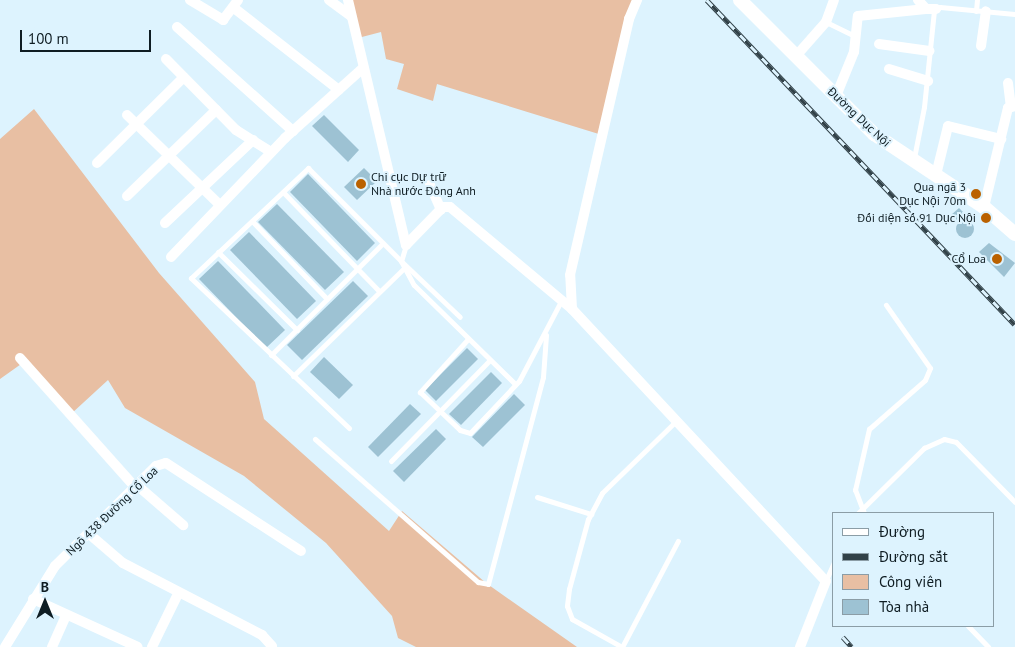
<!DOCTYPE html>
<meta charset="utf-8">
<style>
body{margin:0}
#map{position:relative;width:1015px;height:647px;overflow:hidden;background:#ddf3fe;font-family:"PT Sans",sans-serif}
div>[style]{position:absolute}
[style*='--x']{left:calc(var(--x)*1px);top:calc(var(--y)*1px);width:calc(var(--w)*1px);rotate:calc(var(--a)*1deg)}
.green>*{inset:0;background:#e8bfa3}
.building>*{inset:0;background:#9dc2d3}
.round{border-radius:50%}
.lane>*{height:5px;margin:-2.5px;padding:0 2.5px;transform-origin:2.5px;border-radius:2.5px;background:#fff}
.street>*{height:10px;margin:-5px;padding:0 5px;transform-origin:5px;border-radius:5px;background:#fff}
.secondary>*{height:14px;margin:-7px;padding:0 7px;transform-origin:7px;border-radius:7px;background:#fff}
.rail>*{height:4.5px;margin-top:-2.25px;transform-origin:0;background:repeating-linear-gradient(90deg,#ddf3fe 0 8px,#314148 0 16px);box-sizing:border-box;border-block:1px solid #314148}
.dots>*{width:14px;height:14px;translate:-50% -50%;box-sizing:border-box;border:2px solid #ddf3fe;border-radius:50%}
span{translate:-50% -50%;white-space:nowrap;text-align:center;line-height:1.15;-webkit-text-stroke:4px #ddf3fe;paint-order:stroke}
.street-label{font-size:12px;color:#0f1d23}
.poi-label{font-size:12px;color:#0f1d23}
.left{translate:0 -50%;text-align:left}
.right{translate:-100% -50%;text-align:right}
.legend{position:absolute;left:832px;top:512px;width:162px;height:115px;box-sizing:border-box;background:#ddf3fe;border:1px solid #8b9da6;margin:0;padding:6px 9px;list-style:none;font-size:15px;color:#0f1d23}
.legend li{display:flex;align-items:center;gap:10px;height:25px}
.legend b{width:25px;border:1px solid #8b9da6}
.north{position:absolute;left:20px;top:577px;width:50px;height:50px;-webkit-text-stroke:4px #ddf3fe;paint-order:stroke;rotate:0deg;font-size:14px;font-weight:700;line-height:20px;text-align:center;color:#0f1d23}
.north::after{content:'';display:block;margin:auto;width:18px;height:22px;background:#0f1d23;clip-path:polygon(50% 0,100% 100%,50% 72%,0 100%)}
.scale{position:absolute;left:20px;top:30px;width:131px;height:22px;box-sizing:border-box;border:2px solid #0f1d23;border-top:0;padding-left:6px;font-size:15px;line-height:18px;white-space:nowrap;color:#0f1d23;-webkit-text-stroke:4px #ddf3fe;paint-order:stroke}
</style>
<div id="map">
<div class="green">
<i style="clip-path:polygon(350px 0,637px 0,602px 135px,437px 84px,433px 101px,397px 89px,404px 64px,386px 59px,381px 32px,358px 38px)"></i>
<i style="clip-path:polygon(34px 109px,159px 273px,255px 382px,264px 419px,389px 531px,402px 511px,486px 583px,577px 647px,416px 647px,398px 638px,392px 616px,326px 543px,244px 476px,125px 408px,108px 380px,71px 414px,24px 362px,0 379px,0 139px)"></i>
</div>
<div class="building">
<i style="clip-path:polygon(324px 115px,359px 150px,348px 162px,312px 126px)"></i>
<i style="clip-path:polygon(364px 168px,377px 181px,357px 200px,344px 187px)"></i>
<i style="clip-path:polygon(308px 174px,375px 243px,357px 261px,290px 192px)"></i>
<i style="clip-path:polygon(277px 204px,344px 272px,325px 290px,258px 222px)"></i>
<i style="clip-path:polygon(959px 208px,964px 213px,957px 220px,951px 215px)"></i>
<i class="round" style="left:956px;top:220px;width:18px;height:18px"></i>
<i style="clip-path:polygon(249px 232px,316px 301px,297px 319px,230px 250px)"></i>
<i style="clip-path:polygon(989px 243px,1015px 263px,1004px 277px,979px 252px)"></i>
<i style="clip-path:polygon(218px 261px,285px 330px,266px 348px,199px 279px)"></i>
<i style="clip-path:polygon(353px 281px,368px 296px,302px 360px,287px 345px)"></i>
<i style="clip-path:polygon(467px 348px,478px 359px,436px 401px,425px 390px)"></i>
<i style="clip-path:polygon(324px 357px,353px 385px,339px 399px,310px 372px)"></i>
<i style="clip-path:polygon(491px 372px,502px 383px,461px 425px,449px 414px)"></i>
<i style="clip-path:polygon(514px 394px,525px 405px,483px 447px,472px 437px)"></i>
<i style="clip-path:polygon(410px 404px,421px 414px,378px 457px,368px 447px)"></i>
<i style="clip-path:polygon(436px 429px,446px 439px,404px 482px,393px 471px)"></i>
</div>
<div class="lane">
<i style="--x:976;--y:11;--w:11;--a:-85"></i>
<i style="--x:826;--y:22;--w:32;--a:26"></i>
<i style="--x:914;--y:158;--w:52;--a:-78.9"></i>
<i style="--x:924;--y:107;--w:97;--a:-84.1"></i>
<i style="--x:934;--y:11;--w:7;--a:-34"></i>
<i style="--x:940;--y:7;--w:75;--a:5.3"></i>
<i style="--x:283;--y:192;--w:138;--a:45.9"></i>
<i style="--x:252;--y:221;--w:108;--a:46.1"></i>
<i style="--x:406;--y:245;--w:17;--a:107"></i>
<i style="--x:401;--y:261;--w:81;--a:43.5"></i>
<i style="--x:218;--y:252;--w:111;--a:44.6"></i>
<i style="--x:468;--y:339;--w:72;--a:132.2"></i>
<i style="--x:420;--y:392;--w:55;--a:43.5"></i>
<i style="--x:460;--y:430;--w:10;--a:17"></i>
<i style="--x:470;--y:433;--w:71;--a:-46.7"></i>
<i style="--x:519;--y:381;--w:90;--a:-62.3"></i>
<i style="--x:271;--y:355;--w:158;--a:-45"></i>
<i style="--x:293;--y:376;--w:155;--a:-44.2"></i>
<i style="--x:676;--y:421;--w:103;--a:135.8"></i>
<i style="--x:602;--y:493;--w:30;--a:118"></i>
<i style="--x:588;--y:519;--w:73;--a:105.2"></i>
<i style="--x:569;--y:589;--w:17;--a:97"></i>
<i style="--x:567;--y:606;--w:14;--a:69"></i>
<i style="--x:572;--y:619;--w:57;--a:29.2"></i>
<i style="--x:622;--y:647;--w:120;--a:-62.2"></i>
<i style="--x:349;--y:428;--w:218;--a:-136.5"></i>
<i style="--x:191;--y:278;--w:161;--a:-43.2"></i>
<i style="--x:308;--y:168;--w:132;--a:45"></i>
<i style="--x:401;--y:261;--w:27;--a:62"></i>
<i style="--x:414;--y:285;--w:141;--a:44.4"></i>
<i style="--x:315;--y:439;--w:217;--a:41.3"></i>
<i style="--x:478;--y:582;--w:10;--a:11"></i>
<i style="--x:488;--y:584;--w:214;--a:-75.1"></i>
<i style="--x:543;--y:377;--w:42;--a:-85.9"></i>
<i style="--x:391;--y:461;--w:141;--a:-45.6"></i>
<i style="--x:537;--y:497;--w:57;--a:17.5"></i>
<i style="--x:858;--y:513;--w:93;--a:-44.6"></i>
<i style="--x:924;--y:448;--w:22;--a:-24"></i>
<i style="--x:944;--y:439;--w:12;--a:14"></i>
<i style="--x:956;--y:442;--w:84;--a:45.5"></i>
<i style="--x:864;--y:513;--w:25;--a:-111"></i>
<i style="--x:855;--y:490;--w:63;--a:-77.1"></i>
<i style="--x:869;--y:429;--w:74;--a:-41.2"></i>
<i style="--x:925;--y:380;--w:13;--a:-67"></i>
<i style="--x:930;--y:368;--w:77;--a:-124.9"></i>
<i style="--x:826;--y:580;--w:20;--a:-66"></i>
<i style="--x:968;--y:626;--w:29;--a:46"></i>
</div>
<div class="street">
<i style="--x:190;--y:0;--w:39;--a:31"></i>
<i style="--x:223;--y:20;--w:25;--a:-53"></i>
<i style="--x:329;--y:0;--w:27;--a:36"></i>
<i style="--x:348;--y:0;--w:252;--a:76.7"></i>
<i style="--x:406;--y:245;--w:53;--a:-45.8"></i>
<i style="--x:443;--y:207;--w:7;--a:0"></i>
<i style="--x:450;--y:207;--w:159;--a:39.9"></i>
<i style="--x:572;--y:309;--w:372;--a:47"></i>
<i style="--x:826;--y:581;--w:71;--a:111.5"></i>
<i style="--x:918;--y:0;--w:12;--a:48"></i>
<i style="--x:926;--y:9;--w:10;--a:0"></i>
<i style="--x:234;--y:8;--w:133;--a:38"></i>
<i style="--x:177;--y:27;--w:156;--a:41.9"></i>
<i style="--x:879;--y:44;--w:51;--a:7.8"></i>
<i style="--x:981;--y:46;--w:35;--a:-82"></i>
<i style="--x:796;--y:56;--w:45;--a:-48.6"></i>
<i style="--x:826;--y:22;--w:23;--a:-70"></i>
<i style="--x:166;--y:59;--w:100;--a:45.4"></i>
<i style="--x:236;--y:130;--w:41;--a:32.2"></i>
<i style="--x:889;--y:69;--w:41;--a:17.1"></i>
<i style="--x:1008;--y:83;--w:23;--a:83"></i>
<i style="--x:836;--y:96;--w:48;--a:-67.8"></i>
<i style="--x:854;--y:52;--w:36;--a:-84"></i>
<i style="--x:858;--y:16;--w:68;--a:-5.9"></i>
<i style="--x:127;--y:115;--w:129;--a:44.1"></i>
<i style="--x:97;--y:163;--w:122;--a:-44.7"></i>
<i style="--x:936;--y:175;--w:50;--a:-76.2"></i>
<i style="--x:948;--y:126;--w:55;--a:13.8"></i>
<i style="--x:430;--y:185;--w:27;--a:66"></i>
<i style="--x:127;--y:196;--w:124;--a:-44"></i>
<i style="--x:984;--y:207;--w:102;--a:-76.4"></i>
<i style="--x:1008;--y:108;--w:7;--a:-16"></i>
<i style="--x:165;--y:223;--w:121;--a:-43.3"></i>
<i style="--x:171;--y:257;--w:165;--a:-46.2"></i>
<i style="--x:285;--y:138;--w:103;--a:-41.9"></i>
<i style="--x:572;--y:309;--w:34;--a:-93"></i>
<i style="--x:570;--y:275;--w:263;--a:-77"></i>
<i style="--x:629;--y:19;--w:21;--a:-67"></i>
<i style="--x:20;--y:358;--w:174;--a:48.3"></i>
<i style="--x:138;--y:486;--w:60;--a:40.9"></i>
<i style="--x:88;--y:533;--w:46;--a:40.6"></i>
<i style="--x:123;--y:563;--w:157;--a:27.4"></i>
<i style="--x:262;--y:635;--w:15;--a:48"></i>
<i style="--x:33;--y:599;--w:115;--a:24.6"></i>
<i style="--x:5;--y:647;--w:95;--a:-58.3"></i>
<i style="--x:55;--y:566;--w:142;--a:-44.7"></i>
<i style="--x:156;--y:466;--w:10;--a:-17"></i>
<i style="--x:166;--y:463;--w:161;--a:33.1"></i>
<i style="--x:52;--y:647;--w:34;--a:-66"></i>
<i style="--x:152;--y:647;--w:59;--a:-63.9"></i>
</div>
<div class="secondary">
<i style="--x:740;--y:0;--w:190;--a:45"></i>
<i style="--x:874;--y:134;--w:132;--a:33.6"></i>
<i style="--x:984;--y:207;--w:41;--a:41.1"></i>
</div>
<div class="rail">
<i style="--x:707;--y:0;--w:447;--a:46.5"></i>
<i style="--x:843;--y:637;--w:13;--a:48"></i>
</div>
<div class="dots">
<i style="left:361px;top:184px;background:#ba6100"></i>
<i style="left:976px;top:194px;background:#ba6100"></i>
<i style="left:986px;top:218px;background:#ba6100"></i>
<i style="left:997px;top:259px;background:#ba6100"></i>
</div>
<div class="street-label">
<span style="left:859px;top:117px;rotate:43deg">Đường Dục Nội</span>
<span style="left:112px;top:511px;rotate:-44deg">Ngõ 438 Đường Cổ Loa</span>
</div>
<div class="poi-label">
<span class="left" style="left:371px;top:184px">Chi cục Dự trữ<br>Nhà nước Đông Anh</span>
<span class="right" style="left:966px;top:194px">Qua ngã 3<br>Dục Nội 70m</span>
<span class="right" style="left:976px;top:218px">Đối diện số 91 Dục Nội</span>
<span class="right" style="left:986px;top:259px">Cổ Loa</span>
</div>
<ul class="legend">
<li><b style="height:6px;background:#fff"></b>Đường</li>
<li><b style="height:6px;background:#314148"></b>Đường sắt</li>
<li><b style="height:14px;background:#e8bfa3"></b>Công viên</li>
<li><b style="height:14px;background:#9dc2d3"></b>Tòa nhà</li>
</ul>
<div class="north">B</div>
<div class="scale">100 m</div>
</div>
